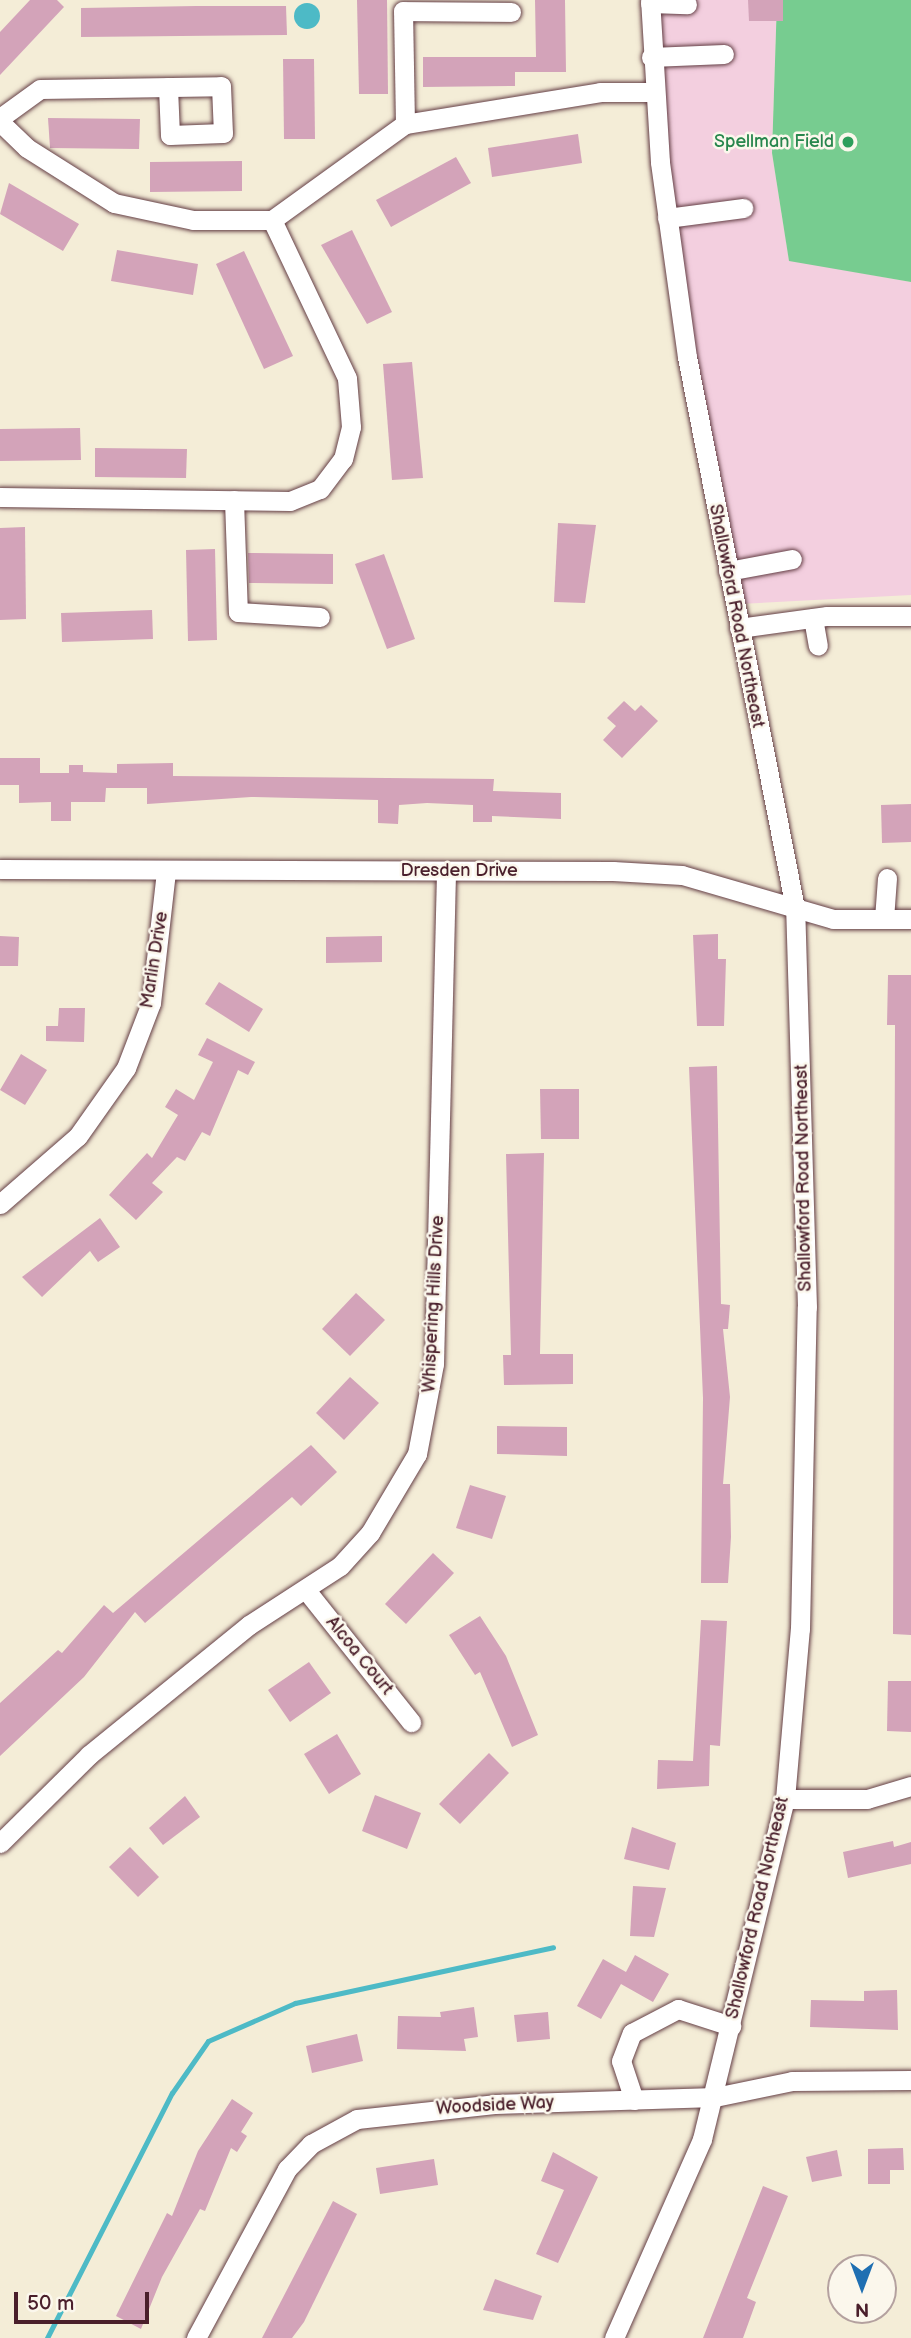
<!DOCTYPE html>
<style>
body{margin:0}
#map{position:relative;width:911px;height:2338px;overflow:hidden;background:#f4edd7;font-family:"Balsamiq Sans",sans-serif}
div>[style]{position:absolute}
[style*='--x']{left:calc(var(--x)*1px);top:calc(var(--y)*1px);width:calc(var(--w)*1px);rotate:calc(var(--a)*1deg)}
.built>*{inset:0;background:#f3cfdf}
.green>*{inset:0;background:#77cc90}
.water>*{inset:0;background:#4dbac6}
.round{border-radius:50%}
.stream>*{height:5px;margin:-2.5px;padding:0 2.5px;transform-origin:2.5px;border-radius:2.5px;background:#4dbac6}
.building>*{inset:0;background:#d3a3b9}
.roads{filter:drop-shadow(0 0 2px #643e45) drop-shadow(0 0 2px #643e45)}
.minor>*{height:19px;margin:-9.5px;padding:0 9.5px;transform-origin:9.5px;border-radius:9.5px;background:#fff}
.dots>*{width:19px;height:19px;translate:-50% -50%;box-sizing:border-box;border:4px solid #fbf7ec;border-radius:50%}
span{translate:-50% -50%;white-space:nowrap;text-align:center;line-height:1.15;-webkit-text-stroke:5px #fbf7ec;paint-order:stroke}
.leisure-label{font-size:18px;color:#27864d}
.right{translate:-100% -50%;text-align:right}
.street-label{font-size:18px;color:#4a1f2b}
.north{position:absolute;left:827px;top:2254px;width:70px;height:70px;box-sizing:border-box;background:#fbf7ec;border:2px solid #b4a19f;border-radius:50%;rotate:180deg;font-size:19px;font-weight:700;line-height:28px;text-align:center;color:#4a1f2b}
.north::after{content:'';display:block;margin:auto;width:24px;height:32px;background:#1f6fb2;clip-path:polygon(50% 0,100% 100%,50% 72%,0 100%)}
.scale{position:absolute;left:14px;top:2292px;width:135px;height:32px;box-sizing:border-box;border:4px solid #4a1f2b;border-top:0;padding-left:9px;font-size:21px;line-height:24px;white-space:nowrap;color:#4a1f2b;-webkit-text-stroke:5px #fbf7ec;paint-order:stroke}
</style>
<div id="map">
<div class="built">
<i style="clip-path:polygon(642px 0,777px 0,772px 153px,789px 260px,911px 282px,911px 595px,740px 604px,679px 342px)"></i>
</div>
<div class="green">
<i style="clip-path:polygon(777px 0,911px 0,911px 282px,789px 261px,772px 153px)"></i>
</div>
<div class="water">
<i class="round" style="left:294px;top:3px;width:26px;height:26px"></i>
</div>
<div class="stream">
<i style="--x:47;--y:2338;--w:275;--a:-63"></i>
<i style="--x:172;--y:2093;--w:63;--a:-55.3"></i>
<i style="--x:208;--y:2041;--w:95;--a:-23.6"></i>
<i style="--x:295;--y:2003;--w:264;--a:-12.2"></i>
</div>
<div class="building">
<i style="clip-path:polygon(30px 0,57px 0,64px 7px,0 75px,0 32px)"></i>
<i style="clip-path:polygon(357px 0,387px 0,388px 94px,359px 94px)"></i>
<i style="clip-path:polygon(535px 0,565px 0,566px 72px,515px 72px,515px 86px,423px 87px,423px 57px,536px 57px)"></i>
<i style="clip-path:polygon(748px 0,783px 0,783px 21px,749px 21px)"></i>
<i style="clip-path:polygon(196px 6px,286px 6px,287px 35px,81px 37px,81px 8px)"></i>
<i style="clip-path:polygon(283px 59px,314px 59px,315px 139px,284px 139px)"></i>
<i style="clip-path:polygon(48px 118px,140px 119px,139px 149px,50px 148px)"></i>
<i style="clip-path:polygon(578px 134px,582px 163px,492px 177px,488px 148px)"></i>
<i style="clip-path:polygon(456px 157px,471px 183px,391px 227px,376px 200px)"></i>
<i style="clip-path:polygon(242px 161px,242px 191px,150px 192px,150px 162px)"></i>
<i style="clip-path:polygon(9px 183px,79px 224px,63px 251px,0 214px)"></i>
<i style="clip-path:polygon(352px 230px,392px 312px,367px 324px,321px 245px)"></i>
<i style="clip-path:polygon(117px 250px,198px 264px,193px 295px,111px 281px)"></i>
<i style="clip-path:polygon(244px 251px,293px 356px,264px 369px,216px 264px)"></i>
<i style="clip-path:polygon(412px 362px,423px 478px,392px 480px,383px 364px)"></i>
<i style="clip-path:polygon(80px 428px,81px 460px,0 461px,0 429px)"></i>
<i style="clip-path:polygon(95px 448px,187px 449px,186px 478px,95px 477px)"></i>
<i style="clip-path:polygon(558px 523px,596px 525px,585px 603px,554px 602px)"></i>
<i style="clip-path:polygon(25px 527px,26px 619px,0 620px,0 528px)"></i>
<i style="clip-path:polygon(215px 549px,217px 640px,188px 641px,186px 550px)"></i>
<i style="clip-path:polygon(248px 553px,333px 554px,333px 584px,249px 583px)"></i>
<i style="clip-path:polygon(384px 554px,415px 639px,387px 649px,355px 564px)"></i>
<i style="clip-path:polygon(152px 610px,153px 639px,62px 642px,61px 613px)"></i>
<i style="clip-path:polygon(624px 701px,635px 711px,641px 705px,658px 721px,622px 758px,603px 740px,616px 726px,607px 718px)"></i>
<i style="clip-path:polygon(0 758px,40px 758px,40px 773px,69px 773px,69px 765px,83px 765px,83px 772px,117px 773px,117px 764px,173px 763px,173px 776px,494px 779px,493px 791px,561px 793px,561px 819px,492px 816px,492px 822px,473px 822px,473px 805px,427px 803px,399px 805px,398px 824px,378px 823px,378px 800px,251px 797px,147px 804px,147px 788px,106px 788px,105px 802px,71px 802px,71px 821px,51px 821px,51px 802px,19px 803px,19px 785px,0 785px)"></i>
<i style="clip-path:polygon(911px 804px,911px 842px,882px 843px,881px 805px)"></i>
<i style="clip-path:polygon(718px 934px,718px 959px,726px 959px,724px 1026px,697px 1026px,693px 935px)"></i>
<i style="clip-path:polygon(0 936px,19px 937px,18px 966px,0 966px)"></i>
<i style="clip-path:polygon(382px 936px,382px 962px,326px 963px,326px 937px)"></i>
<i style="clip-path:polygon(888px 975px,911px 975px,911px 1635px,893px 1634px,895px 1025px,887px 1025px)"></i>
<i style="clip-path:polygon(219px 982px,263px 1009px,249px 1032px,205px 1004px)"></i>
<i style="clip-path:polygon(59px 1008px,85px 1008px,84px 1042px,46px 1041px,46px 1026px,58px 1026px)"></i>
<i style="clip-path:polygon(207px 1038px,255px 1062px,248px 1075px,238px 1070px,210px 1136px,202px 1132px,185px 1161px,177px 1157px,152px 1183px,163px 1192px,136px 1220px,109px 1195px,147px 1153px,152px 1158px,178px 1115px,165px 1107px,176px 1089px,194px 1100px,213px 1062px,198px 1055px)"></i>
<i style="clip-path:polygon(21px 1054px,47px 1070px,25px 1105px,0 1090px)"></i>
<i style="clip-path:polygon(717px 1066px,721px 1304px,730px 1305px,728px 1329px,723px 1329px,730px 1397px,723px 1484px,730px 1484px,731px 1537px,728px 1583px,701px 1583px,703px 1398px,689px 1067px)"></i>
<i style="clip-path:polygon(540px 1089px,579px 1089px,579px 1139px,541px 1139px)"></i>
<i style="clip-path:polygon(544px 1153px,540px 1354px,573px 1354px,573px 1384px,504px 1385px,503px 1355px,511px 1355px,506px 1154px)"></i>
<i style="clip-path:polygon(100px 1218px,120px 1247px,98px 1262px,90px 1251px,42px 1297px,22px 1277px)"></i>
<i style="clip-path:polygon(356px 1293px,385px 1320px,350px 1356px,322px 1329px)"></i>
<i style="clip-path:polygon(350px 1377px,379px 1403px,344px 1440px,316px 1413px)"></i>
<i style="clip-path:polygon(497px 1426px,567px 1427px,567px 1456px,497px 1454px)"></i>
<i style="clip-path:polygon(311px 1445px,337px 1472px,301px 1506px,292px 1497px,145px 1623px,135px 1612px,84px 1677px,0 1756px,0 1703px,58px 1650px,62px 1653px,104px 1605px,113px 1613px)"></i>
<i style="clip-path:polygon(470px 1485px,506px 1496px,492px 1539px,456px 1528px)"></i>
<i style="clip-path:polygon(433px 1553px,454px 1573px,406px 1624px,385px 1604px)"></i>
<i style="clip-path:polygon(480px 1616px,506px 1656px,538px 1735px,512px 1747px,480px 1672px,475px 1675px,449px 1635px)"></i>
<i style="clip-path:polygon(701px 1620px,727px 1621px,720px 1746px,710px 1745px,709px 1786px,657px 1789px,658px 1760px,693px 1761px)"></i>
<i style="clip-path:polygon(309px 1662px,331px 1693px,290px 1722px,268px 1690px)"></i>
<i style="clip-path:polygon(888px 1681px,911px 1681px,911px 1732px,887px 1731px)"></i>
<i style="clip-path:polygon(337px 1734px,361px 1774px,329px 1794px,304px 1754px)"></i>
<i style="clip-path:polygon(489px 1753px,509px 1773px,460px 1824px,439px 1804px)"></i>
<i style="clip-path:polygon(375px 1795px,421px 1813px,407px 1849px,362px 1831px)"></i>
<i style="clip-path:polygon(185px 1796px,200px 1817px,163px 1845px,149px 1828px)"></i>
<i style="clip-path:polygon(632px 1827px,676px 1843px,669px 1870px,624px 1859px)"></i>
<i style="clip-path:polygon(893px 1841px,894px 1847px,911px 1842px,911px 1864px,848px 1878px,843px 1852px)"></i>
<i style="clip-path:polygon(130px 1847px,159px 1877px,138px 1897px,109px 1867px)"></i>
<i style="clip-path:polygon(633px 1886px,666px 1888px,654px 1937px,630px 1936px)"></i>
<i style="clip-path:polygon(635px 1955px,669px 1974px,653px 2002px,621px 1984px,601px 2019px,577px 2006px,603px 1959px,626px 1972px)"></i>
<i style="clip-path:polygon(897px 1990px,898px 2030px,810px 2027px,811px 2000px,864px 2001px,864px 1991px)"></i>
<i style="clip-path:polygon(474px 2007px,478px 2037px,464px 2039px,466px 2051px,397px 2049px,398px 2016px,441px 2017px,440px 2012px)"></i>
<i style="clip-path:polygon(548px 2012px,550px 2039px,517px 2042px,514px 2015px)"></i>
<i style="clip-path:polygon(357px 2034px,363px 2061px,312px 2073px,306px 2046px)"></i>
<i style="clip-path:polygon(232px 2099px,253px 2113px,241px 2132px,247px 2136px,237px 2152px,231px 2148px,205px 2211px,200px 2209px,162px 2277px,141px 2329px,116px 2316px,167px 2213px,172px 2216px,198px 2151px)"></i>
<i style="clip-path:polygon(903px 2148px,904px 2170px,890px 2170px,890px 2184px,868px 2184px,868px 2149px)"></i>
<i style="clip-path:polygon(837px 2150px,842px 2176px,812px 2182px,806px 2157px)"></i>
<i style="clip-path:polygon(553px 2152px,598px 2177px,558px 2263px,536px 2254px,564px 2190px,541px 2181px)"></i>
<i style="clip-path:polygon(434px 2159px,438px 2185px,380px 2194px,376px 2168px)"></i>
<i style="clip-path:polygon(763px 2186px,788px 2196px,747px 2298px,756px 2302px,743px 2338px,703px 2338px)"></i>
<i style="clip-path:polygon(333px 2201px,357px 2214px,304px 2322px,292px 2338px,262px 2338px)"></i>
<i style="clip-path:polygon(495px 2279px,542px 2296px,533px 2320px,483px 2310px)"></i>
</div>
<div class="roads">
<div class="minor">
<i style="--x:650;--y:3;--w:37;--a:2"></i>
<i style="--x:651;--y:57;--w:73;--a:-2.4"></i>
<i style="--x:0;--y:118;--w:49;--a:-35.9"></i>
<i style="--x:40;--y:89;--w:181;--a:-0.9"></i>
<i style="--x:221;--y:86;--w:47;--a:87.6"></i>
<i style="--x:223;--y:133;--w:53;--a:177.8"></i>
<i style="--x:170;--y:135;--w:48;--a:-92.4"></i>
<i style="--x:0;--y:122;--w:37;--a:44"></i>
<i style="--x:27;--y:148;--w:103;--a:32.3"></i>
<i style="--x:114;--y:203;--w:81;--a:12.1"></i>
<i style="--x:193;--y:220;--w:79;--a:0"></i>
<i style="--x:272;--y:220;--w:164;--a:-35.8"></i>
<i style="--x:405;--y:124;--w:198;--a:-9.3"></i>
<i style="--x:600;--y:92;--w:53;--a:0"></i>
<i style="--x:405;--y:124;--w:113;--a:-91"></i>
<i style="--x:403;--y:11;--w:108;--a:0.5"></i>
<i style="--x:667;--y:218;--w:77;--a:-7.5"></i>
<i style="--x:0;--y:497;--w:290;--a:0.8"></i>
<i style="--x:290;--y:501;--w:32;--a:-22"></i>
<i style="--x:320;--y:489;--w:38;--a:-53"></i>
<i style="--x:343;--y:459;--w:33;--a:-76"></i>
<i style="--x:351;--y:427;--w:49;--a:-94.7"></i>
<i style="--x:347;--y:378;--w:175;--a:-115.4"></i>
<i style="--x:234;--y:500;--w:112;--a:88"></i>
<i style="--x:238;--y:612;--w:82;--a:3.5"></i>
<i style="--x:728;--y:571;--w:65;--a:-10.6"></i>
<i style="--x:813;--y:618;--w:28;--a:80"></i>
<i style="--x:739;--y:628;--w:89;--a:-7.8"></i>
<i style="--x:827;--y:616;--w:84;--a:0"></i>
<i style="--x:0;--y:869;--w:613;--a:0.19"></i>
<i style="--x:613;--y:871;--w:69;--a:3.3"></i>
<i style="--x:682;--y:875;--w:157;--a:16.2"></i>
<i style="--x:833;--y:919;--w:78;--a:0"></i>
<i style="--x:884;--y:919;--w:41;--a:-85.8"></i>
<i style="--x:0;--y:1204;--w:103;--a:-41.1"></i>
<i style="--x:78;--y:1136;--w:83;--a:-54.8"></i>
<i style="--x:126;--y:1068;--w:70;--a:-69"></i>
<i style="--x:151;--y:1003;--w:133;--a:-83.5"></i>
<i style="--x:306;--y:1590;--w:169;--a:51.5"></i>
<i style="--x:785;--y:1799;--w:82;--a:0"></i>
<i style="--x:867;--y:1799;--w:46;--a:-16.5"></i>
<i style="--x:0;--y:1843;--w:125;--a:-44.7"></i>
<i style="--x:89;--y:1755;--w:206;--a:-39.1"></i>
<i style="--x:249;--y:1625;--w:108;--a:-33"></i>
<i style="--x:340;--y:1566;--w:45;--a:-47.7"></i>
<i style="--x:370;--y:1533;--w:92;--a:-59.3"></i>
<i style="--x:417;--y:1454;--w:92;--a:-79.3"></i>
<i style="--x:434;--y:1364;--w:493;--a:-88.6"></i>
<i style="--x:634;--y:2100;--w:41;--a:-108.4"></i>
<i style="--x:621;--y:2061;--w:30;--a:-69"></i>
<i style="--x:632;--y:2033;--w:52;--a:-27.6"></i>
<i style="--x:678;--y:2009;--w:56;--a:17.8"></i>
<i style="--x:196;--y:2338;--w:192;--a:-61.7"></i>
<i style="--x:287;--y:2169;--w:35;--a:-46"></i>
<i style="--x:311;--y:2144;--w:52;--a:-28.5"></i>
<i style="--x:357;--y:2119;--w:138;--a:-6.2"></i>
<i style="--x:494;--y:2104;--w:221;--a:-1.8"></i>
<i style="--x:715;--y:2097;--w:79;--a:-11.7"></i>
<i style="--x:792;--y:2081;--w:119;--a:-0.5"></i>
<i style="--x:614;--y:2338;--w:218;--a:-66.1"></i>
<i style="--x:702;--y:2139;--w:350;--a:-76.3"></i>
<i style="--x:785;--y:1799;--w:171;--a:-85"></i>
<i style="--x:800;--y:1629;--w:322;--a:-88.8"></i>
<i style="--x:807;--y:1307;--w:399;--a:-91.7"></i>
<i style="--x:795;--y:908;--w:561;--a:-101.09"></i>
<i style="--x:687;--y:357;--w:197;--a:-97.9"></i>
<i style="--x:660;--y:162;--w:162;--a:-93.5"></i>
</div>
</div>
<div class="dots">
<i style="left:848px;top:142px;background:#2e9e5b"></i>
</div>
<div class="leisure-label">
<span class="right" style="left:834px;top:142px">Spellman Field</span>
</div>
<div class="street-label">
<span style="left:736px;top:616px;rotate:79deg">Shallowford Road Northeast</span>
<span style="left:459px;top:871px">Dresden Drive</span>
<span style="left:155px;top:960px;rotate:-81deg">Marlin Drive</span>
<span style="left:804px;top:1178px;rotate:-91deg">Shallowford Road Northeast</span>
<span style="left:434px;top:1304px;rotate:-87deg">Whispering Hills Drive</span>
<span style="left:359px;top:1656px;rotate:51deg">Alcoa Court</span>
<span style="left:758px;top:1908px;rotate:-77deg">Shallowford Road Northeast</span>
<span style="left:495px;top:2106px;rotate:-3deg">Woodside Way</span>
</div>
<div class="north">N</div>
<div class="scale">50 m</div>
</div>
